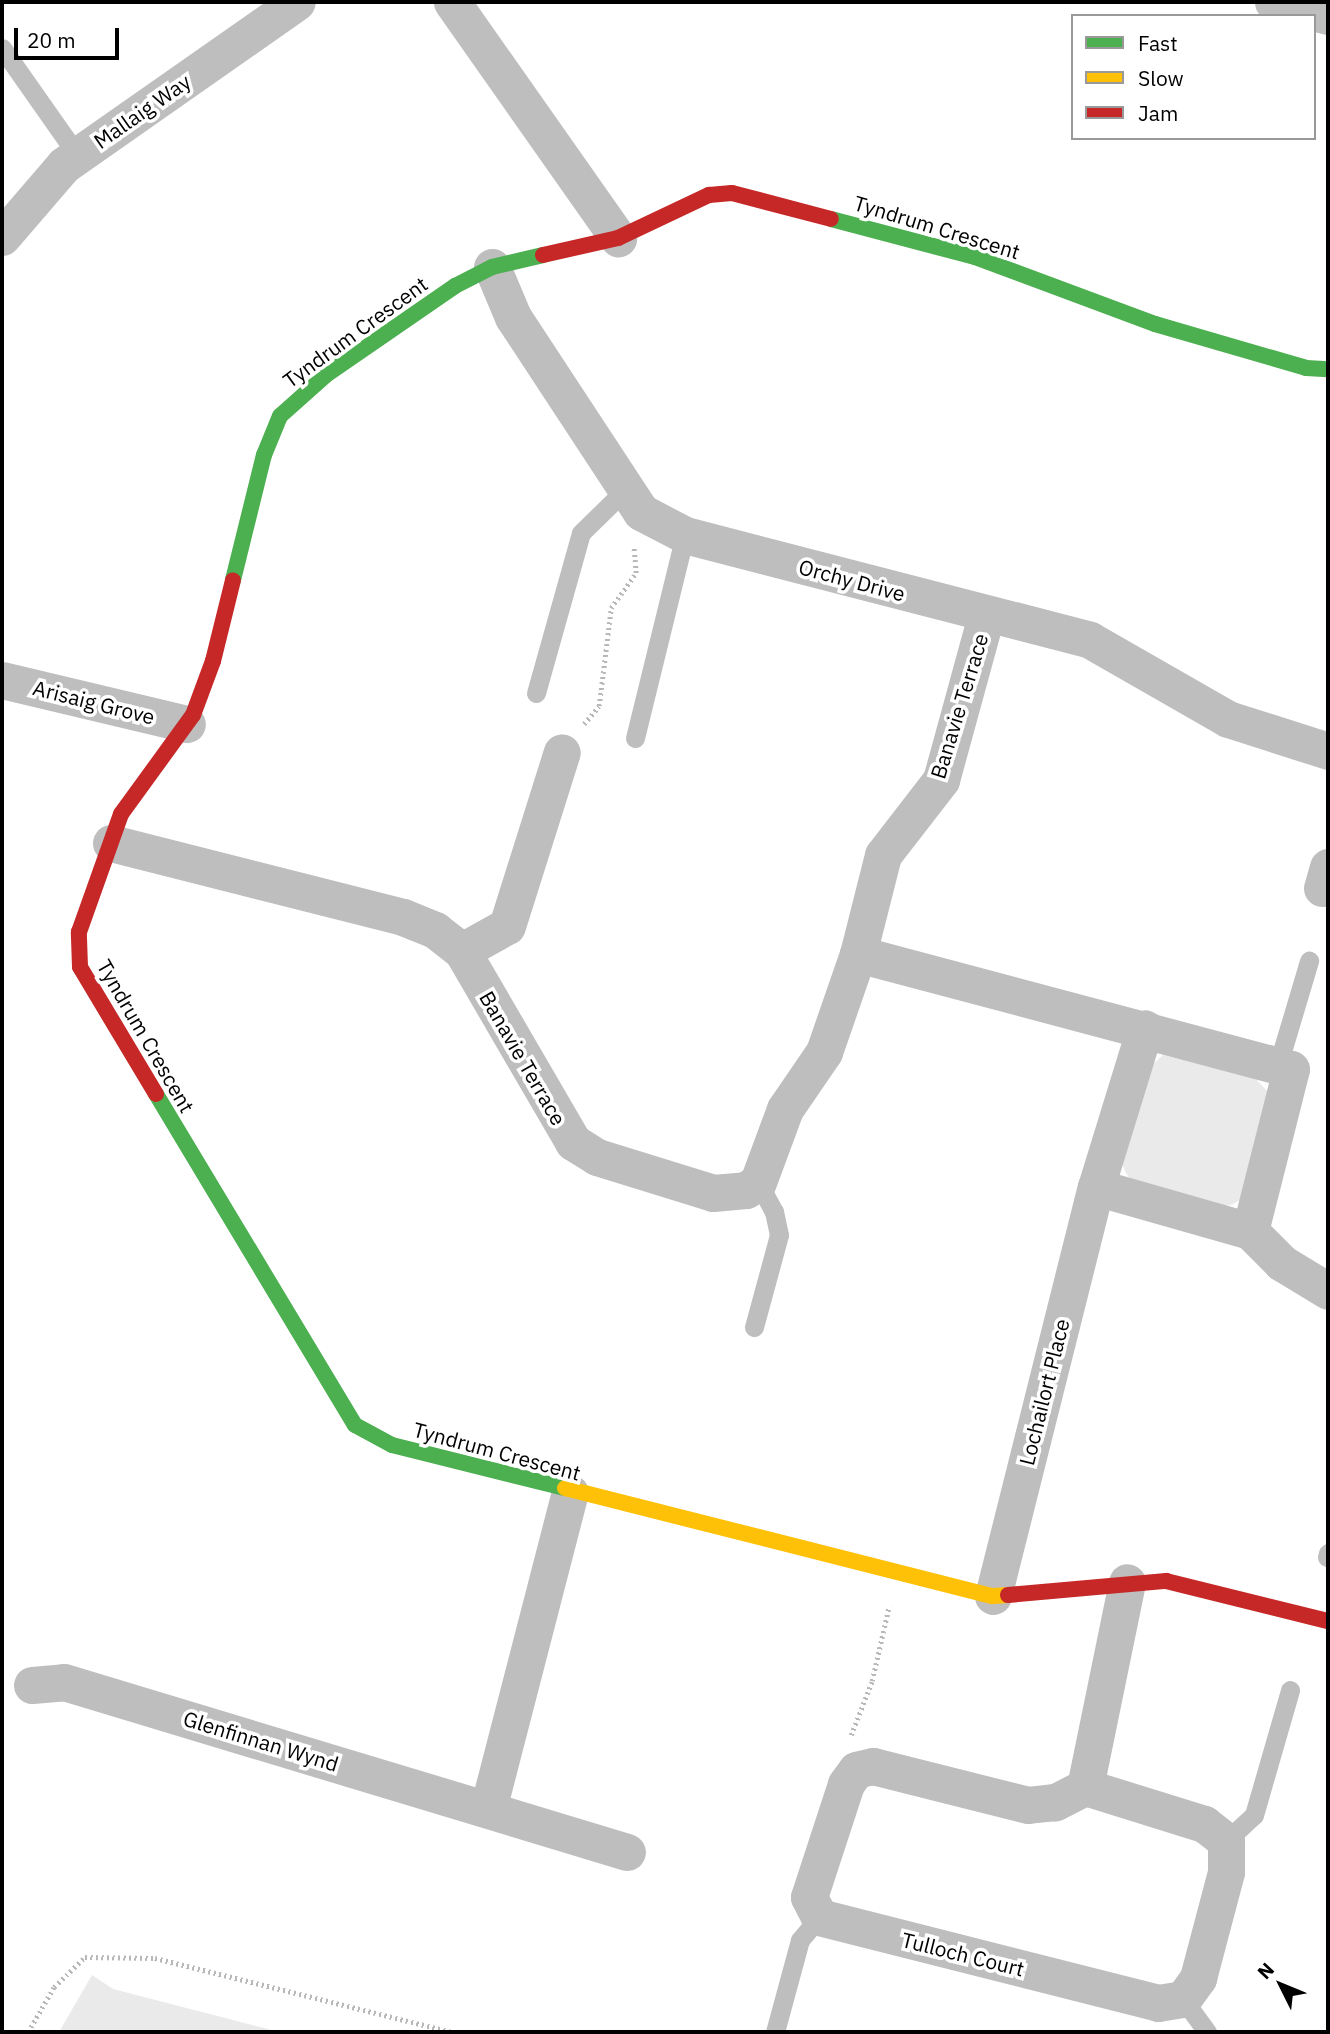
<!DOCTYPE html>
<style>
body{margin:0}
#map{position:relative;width:1330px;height:2034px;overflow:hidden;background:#fff;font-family:"IBM Plex Sans",sans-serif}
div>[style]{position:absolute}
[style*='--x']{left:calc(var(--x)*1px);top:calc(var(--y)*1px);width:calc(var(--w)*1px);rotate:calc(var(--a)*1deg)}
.green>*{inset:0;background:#eaeaea}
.path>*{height:4.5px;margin-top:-2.25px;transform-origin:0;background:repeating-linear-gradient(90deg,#b8b8b8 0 2px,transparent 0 5.5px)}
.lane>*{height:19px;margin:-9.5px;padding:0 9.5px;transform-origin:9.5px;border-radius:9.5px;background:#bebebe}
.street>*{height:37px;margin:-18.5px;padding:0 18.5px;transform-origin:18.5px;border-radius:18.5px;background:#bebebe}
.fast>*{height:16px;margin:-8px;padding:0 8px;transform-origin:8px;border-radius:8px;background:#4caf50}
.slow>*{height:16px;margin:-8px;padding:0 8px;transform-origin:8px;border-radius:8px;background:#ffc107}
.jam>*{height:16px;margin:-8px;padding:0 8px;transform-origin:8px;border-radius:8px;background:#c62828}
span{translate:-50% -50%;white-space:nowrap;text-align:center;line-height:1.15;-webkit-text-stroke:7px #fff;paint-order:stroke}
.street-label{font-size:21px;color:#000}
.frame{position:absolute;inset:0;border:4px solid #000;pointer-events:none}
.legend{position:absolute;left:1071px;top:14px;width:245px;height:126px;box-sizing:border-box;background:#fff;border:2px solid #999;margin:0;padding:9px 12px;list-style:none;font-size:21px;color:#000}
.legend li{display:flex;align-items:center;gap:14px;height:35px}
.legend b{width:35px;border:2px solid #999}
.north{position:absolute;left:1246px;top:1950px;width:70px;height:70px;-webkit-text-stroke:5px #fff;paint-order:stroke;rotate:313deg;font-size:19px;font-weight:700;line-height:28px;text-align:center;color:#000}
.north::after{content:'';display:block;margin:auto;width:24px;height:32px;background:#000;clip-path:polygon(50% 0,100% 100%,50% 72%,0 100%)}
.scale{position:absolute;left:14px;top:28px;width:105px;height:32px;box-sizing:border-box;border:4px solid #000;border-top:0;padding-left:9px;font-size:21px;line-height:24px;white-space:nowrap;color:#000;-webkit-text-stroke:5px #fff;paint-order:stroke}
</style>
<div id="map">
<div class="green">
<i style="clip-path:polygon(1163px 1055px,1254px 1077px,1269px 1093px,1240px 1200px,1231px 1205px,1222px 1206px,1131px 1180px,1126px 1173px,1122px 1164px,1152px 1065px)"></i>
<i style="clip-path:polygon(92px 1975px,113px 1989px,279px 2032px,59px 2032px)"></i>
</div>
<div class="path">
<i style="--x:584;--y:724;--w:23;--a:-50"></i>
<i style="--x:599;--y:706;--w:99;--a:-83"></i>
<i style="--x:611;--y:608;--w:43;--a:-54.5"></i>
<i style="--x:636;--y:573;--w:25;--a:-95"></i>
<i style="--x:851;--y:1735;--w:58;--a:-68.7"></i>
<i style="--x:872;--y:1681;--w:77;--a:-77.2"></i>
<i style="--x:28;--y:2032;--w:52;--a:-60"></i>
<i style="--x:54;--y:1987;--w:43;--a:-44.1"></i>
<i style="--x:85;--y:1957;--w:70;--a:0.8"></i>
<i style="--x:155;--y:1958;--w:306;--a:14"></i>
</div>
<div class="lane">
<i style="--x:2;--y:48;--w:132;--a:54.9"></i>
<i style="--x:536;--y:693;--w:166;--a:-74.3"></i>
<i style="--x:581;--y:533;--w:64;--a:-44.4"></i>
<i style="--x:635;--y:738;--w:209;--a:-76.2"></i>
<i style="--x:1278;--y:1065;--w:109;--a:-73.4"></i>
<i style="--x:754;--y:1327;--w:95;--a:-74.8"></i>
<i style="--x:779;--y:1235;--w:24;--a:-102"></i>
<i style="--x:774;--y:1212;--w:34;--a:-118"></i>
<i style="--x:1327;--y:1557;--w:4;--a:-76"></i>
<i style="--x:1226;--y:1841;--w:38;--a:-43"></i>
<i style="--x:1254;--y:1815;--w:130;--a:-73.9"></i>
<i style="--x:1183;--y:1999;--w:41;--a:54"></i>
<i style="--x:775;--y:2032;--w:95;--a:-74.8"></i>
<i style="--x:800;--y:1940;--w:30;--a:-50"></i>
</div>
<div class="street">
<i style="--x:452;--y:2;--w:289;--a:54.9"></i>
<i style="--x:1273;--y:2;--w:57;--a:14.3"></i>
<i style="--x:2;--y:237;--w:95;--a:-49.3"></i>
<i style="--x:64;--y:165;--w:284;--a:-35"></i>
<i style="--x:492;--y:267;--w:54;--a:67.2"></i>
<i style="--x:513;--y:317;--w:233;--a:56.7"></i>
<i style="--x:641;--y:512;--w:50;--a:27.6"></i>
<i style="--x:685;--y:535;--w:418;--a:14.5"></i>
<i style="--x:1090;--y:640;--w:159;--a:29.8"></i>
<i style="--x:1228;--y:719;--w:105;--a:17.7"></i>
<i style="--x:2;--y:680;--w:190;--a:13.4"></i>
<i style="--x:111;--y:843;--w:301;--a:14.2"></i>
<i style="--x:403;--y:917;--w:35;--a:22"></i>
<i style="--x:435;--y:930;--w:34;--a:38"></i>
<i style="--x:462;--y:951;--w:221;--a:59.8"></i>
<i style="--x:573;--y:1142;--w:28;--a:32"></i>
<i style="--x:597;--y:1157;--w:121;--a:17.2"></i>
<i style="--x:713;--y:1193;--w:33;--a:-5"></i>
<i style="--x:746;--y:1190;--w:14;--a:-34"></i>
<i style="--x:758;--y:1182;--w:78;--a:-69.7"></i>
<i style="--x:785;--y:1109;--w:69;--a:-55.6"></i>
<i style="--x:824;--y:1052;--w:104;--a:-70.9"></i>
<i style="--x:858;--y:954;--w:102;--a:-75.8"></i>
<i style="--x:883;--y:855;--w:95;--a:-52.3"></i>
<i style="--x:941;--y:780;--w:170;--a:-74.7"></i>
<i style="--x:1322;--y:888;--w:22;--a:-74"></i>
<i style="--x:462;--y:951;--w:51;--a:-29.1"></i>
<i style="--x:507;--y:926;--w:182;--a:-72.5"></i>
<i style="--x:858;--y:954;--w:448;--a:14.9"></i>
<i style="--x:1291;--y:1069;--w:167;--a:104.2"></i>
<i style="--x:1250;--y:1231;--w:160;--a:-164.1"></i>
<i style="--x:1250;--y:1231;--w:45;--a:45"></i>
<i style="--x:1282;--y:1263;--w:54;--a:31.3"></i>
<i style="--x:993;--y:1596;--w:422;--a:-75.9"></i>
<i style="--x:1096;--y:1187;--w:166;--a:-72.9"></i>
<i style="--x:32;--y:1685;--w:32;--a:-5"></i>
<i style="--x:64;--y:1682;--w:588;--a:16.8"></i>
<i style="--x:1085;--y:1787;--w:34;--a:153"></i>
<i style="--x:1055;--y:1802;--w:27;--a:174"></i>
<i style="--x:1028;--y:1805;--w:160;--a:-165.9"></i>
<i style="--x:873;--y:1766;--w:17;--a:167"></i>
<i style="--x:856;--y:1770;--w:17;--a:126"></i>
<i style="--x:846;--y:1784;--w:119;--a:108.1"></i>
<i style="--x:809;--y:1897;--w:22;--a:63"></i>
<i style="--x:819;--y:1917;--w:350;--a:14.2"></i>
<i style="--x:1158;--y:2003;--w:25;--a:-9"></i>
<i style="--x:1183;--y:1999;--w:26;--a:-54"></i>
<i style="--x:1198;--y:1978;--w:110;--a:-75.2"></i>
<i style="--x:1226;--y:1872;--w:31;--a:-90"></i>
<i style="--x:1226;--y:1841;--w:28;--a:-142"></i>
<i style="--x:1204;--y:1824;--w:125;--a:-162.7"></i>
<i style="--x:1085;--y:1787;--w:209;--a:-78.4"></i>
<i style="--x:488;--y:1809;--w:327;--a:-75.5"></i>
</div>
<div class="fast">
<i style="--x:831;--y:219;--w:149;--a:14.8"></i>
<i style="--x:975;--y:257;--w:192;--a:20.4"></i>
<i style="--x:1155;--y:324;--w:157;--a:16.2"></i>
<i style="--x:1306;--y:368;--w:22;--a:3"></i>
<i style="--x:233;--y:580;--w:129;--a:-76.1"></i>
<i style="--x:264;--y:455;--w:42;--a:-67.7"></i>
<i style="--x:280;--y:416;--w:62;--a:-41.7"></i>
<i style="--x:326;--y:375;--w:157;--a:-34.6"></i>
<i style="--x:455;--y:286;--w:42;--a:-27.2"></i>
<i style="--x:492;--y:267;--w:52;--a:-13.2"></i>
<i style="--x:156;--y:1094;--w:386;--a:59"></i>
<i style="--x:355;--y:1425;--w:42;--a:28.4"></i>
<i style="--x:392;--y:1445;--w:178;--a:14"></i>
</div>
<div class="slow">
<i style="--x:565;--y:1488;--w:441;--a:14.2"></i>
<i style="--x:993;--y:1596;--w:15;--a:-4"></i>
</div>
<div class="jam">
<i style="--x:543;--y:255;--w:77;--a:-12.8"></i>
<i style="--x:618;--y:238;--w:101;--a:-25.3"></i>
<i style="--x:709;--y:195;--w:23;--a:-5"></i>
<i style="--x:732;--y:193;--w:102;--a:14.7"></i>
<i style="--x:156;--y:1094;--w:148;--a:-120.9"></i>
<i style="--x:80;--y:967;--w:35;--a:-92"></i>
<i style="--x:79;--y:932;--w:125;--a:-70.4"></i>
<i style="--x:121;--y:814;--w:122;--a:-54"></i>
<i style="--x:193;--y:715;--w:58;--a:-69.7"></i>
<i style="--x:213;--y:661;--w:83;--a:-76.1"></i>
<i style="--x:1008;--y:1595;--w:159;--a:-5.1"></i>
<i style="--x:1166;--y:1581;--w:167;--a:13.9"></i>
</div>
<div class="street-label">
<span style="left:142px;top:111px;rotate:-35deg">Mallaig Way</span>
<span style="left:937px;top:227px;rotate:17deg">Tyndrum Crescent</span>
<span style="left:355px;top:332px;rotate:-36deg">Tyndrum Crescent</span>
<span style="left:852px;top:580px;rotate:15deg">Orchy Drive</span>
<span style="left:94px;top:702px;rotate:14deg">Arisaig Grove</span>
<span style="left:959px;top:706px;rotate:-73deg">Banavie Terrace</span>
<span style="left:146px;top:1036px;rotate:60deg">Tyndrum Crescent</span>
<span style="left:523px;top:1058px;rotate:60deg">Banavie Terrace</span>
<span style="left:1044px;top:1392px;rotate:-76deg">Lochailort Place</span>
<span style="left:497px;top:1451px;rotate:15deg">Tyndrum Crescent</span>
<span style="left:261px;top:1741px;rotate:17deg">Glenfinnan Wynd</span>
<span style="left:963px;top:1954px;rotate:14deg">Tulloch Court</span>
</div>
<div class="frame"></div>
<ul class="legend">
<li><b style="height:9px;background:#4caf50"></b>Fast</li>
<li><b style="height:9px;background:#ffc107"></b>Slow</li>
<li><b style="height:9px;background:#c62828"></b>Jam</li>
</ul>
<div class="north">N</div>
<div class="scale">20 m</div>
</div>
